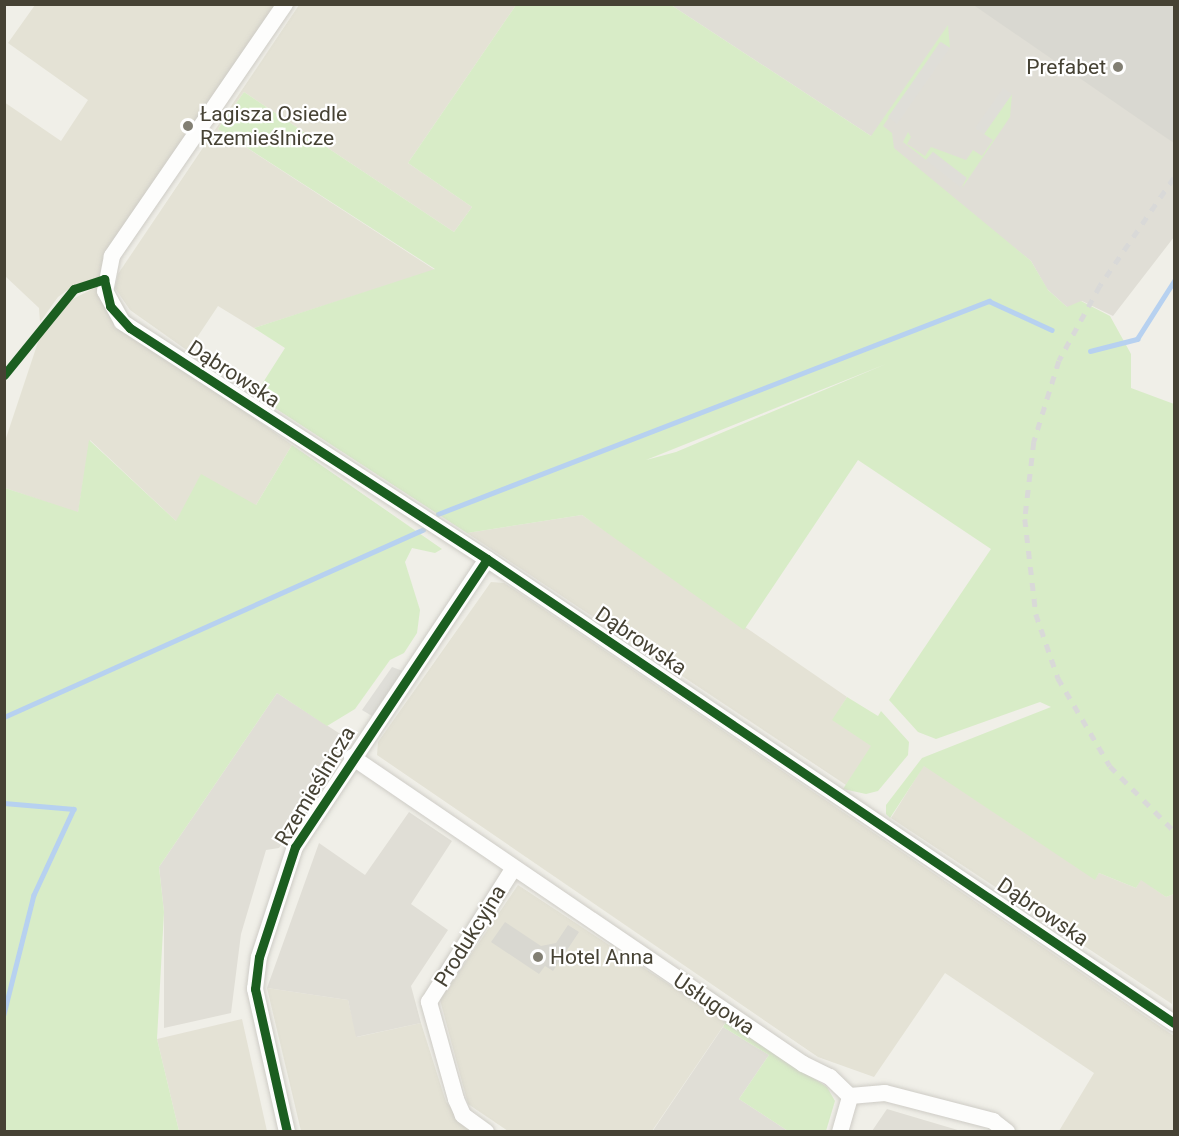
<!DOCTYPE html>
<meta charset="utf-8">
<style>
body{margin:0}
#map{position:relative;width:1179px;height:1136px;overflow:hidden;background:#f0efe8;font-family:Roboto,sans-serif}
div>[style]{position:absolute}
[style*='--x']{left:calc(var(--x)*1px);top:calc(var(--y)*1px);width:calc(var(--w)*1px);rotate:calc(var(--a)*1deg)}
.residential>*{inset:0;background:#e4e2d5}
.industrial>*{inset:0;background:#e0ded6}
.green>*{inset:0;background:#d8ecc7}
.parking>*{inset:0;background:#dfded8}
.stream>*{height:4.5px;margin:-2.25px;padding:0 2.25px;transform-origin:2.25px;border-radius:2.25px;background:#b7d1f0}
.building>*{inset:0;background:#d9d8d1}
.roads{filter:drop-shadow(0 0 2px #ceccc6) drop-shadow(0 0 2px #ceccc6)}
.minor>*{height:16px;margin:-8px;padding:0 8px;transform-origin:8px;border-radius:8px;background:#fdfdfc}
.rail>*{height:4.5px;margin-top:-2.25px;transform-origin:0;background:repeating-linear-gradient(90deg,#d9d9d8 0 8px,transparent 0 16px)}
.cycleway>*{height:9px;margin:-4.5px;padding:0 4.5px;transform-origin:4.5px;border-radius:4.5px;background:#1b5e20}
.dots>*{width:16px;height:16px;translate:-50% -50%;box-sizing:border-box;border:3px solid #fff;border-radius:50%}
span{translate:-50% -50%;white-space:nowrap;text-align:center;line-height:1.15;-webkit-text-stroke:4.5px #fff;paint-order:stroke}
.poi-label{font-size:21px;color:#464234}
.right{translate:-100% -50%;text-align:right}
.left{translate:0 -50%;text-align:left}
.street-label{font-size:21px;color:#464234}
.frame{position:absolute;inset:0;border:6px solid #464234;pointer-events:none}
</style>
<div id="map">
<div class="residential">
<i style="clip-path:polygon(35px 5px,279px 5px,103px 278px,73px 286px,58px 297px,40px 322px,39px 308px,5px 276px,4px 102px,61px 141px,88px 100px,8px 43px)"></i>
<i style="clip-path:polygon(299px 5px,516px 5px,408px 163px,472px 207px,454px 232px,244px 92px,218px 129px,435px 270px,254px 328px,218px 306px,188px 351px,130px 310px,115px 288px,118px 274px)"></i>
<i style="clip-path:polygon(102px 284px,124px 326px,292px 445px,256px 505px,176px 521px,90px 440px,78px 513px,5px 488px,5px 441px,40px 336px,65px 303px)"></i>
<i style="clip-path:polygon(582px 515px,847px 697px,833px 720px,872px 746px,846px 785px,467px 533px)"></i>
<i style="clip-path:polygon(491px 582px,504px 583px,518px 592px,1174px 1036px,1174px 1131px,1059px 1131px,1094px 1073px,945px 973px,874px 1077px,818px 1057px,377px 755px,378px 742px)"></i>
<i style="clip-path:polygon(924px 765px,1095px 879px,1099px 873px,1136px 888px,1141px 879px,1166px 897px,1174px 894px,1172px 1004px,891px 818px)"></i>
<i style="clip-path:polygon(518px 885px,726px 1022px,652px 1131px,508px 1131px,468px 1104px,440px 1000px)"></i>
<i style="clip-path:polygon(267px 988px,348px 1000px,357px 1037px,421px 1023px,446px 1102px,472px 1131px,301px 1131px)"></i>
<i style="clip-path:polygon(242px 1019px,267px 1131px,179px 1131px,157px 1039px)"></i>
</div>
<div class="industrial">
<i style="clip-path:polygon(671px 5px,1174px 5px,1174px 237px,1113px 316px,1082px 301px,1068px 308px,1047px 289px,1031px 261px,871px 136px)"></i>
<i style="clip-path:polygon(277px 693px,348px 739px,279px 848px,266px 850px,241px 934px,231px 1013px,164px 1028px,164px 912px,159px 867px)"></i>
<i style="clip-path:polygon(409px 812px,452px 841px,411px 904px,448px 930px,411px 986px,421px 1023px,356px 1037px,348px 1000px,267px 988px,319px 843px,365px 875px)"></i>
<i style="clip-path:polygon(723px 1027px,769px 1055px,739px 1099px,788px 1131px,652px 1132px)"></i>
<i style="clip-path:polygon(887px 1109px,961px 1131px,872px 1131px)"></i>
</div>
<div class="green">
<i style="clip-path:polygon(evenodd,516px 5px,671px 5px,871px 136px,948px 25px,950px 48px,940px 42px,883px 126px,892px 133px,894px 148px,1031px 261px,1048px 290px,1067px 307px,1081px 301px,1110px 316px,1131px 354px,1131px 388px,1174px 404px,1174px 894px,1166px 897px,1141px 880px,1136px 888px,1099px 873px,1095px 880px,924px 766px,890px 818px,886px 814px,886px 805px,922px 758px,1051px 707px,1040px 702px,936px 739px,918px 732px,889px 700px,991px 549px,858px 460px,744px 630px,582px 515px,467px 533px,255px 395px,285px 348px,254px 328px,435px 269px,218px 129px,244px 92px,454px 232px,472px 207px,408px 163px,516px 5px,886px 364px,676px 452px,646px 460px,886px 364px)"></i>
<i style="clip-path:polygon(1012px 94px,1010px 117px,962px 188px,966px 178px,933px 152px,926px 160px,903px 142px,908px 132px,911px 137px,907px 144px,925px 156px,931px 147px,966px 160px,973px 150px,982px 156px,993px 140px,984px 134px)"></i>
<i style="clip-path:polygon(89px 440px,176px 521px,201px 474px,256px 505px,292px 445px,442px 549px,435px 553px,412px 548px,405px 562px,420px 610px,417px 633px,404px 653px,390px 660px,355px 709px,327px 726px,277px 693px,159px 867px,164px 912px,157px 1039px,179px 1131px,5px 1131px,5px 488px,78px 512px)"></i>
<i style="clip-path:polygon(847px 697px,878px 716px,881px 711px,909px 742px,908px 755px,878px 791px,866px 794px,843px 789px,871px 746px,832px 720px)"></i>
<i style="clip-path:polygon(726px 1022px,827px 1087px,835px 1101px,826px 1131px,788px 1131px,739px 1099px,769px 1055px,723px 1027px)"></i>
</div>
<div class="parking">
<i style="clip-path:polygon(941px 42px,950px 48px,897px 124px,888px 117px)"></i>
<i style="clip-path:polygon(1003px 88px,1012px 94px,984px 134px,975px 128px)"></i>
<i style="clip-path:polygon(933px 152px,967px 178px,960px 187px,926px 160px)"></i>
<i style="clip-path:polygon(392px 667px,403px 671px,372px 716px,362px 710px)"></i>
</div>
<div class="stream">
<i style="--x:1090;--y:351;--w:49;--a:-14.3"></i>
<i style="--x:1137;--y:339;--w:69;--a:-57.5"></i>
<i style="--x:438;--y:514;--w:591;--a:-21.14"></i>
<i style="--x:989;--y:301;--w:69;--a:24.7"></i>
<i style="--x:4;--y:717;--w:459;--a:-24.1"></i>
<i style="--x:4;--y:803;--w:70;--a:4.9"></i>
<i style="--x:74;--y:809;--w:95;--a:114.9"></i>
<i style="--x:34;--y:895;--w:123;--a:104.1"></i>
</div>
<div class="building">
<i style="clip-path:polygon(972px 4px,1174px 4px,1174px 143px,1165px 137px)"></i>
<i style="clip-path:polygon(505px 922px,541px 946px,556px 943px,568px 925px,579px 932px,553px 971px,545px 966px,539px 974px,491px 942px)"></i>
</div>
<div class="roads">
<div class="minor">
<i style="--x:285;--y:4;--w:306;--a:124.5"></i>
<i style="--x:112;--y:256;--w:36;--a:101"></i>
<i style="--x:105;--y:291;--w:35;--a:61"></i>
<i style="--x:122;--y:322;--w:435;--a:33"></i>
<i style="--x:487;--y:559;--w:829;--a:34.04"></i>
<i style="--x:352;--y:757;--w:546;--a:34.24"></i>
<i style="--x:803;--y:1064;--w:30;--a:26"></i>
<i style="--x:830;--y:1077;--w:28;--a:44"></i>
<i style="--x:850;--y:1096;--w:35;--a:-5"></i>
<i style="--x:885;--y:1093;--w:112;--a:14.5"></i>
<i style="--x:993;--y:1121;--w:18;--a:38"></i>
<i style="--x:287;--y:1132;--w:147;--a:-102.6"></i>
<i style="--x:255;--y:989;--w:32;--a:-83"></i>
<i style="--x:259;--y:957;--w:116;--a:-71.9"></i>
<i style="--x:295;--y:847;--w:346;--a:-56.3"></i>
<i style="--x:486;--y:1132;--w:29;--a:-144"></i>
<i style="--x:463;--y:1115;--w:17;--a:-114"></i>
<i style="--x:456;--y:1099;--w:101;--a:-105.6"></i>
<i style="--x:429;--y:1002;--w:157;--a:-57.7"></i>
<i style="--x:840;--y:1132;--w:37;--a:-74"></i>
</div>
</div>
<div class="rail">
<i style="--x:1174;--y:178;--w:131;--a:124.4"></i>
<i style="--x:1100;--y:286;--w:85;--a:118.7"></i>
<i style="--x:1059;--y:361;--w:85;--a:107.2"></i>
<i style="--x:1034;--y:442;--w:78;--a:96.7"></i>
<i style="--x:1025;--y:519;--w:96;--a:83.4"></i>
<i style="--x:1036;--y:614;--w:68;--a:71"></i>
<i style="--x:1058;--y:678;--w:102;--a:59.4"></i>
<i style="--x:1110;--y:766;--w:91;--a:45.4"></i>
</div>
<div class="cycleway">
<i style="--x:4;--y:375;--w:111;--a:-50.9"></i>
<i style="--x:74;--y:289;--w:32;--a:-18"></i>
<i style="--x:104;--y:279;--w:28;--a:77"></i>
<i style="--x:110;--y:306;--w:30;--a:48"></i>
<i style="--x:130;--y:328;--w:425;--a:32.9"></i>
<i style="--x:487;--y:559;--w:829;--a:34.04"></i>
<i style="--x:287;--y:1132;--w:147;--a:-102.6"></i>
<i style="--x:255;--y:989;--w:32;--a:-83"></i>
<i style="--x:259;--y:957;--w:116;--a:-71.9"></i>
<i style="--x:295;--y:847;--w:346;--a:-56.3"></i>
</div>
<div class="dots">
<i style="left:1118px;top:67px;background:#827f73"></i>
<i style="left:188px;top:126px;background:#827f73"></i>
<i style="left:538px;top:957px;background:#827f73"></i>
</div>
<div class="poi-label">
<span class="right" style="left:1106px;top:67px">Prefabet</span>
<span class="left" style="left:200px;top:126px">Łagisza Osiedle<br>Rzemieślnicze</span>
<span class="left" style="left:550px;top:957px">Hotel Anna</span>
</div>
<div class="street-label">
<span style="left:234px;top:374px;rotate:33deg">Dąbrowska</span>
<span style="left:641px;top:641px;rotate:34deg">Dąbrowska</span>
<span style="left:315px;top:786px;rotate:-59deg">Rzemieślnicza</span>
<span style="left:1043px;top:912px;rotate:34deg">Dąbrowska</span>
<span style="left:470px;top:936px;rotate:-58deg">Produkcyjna</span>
<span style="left:714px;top:1004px;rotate:34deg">Usługowa</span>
</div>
<div class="frame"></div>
</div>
